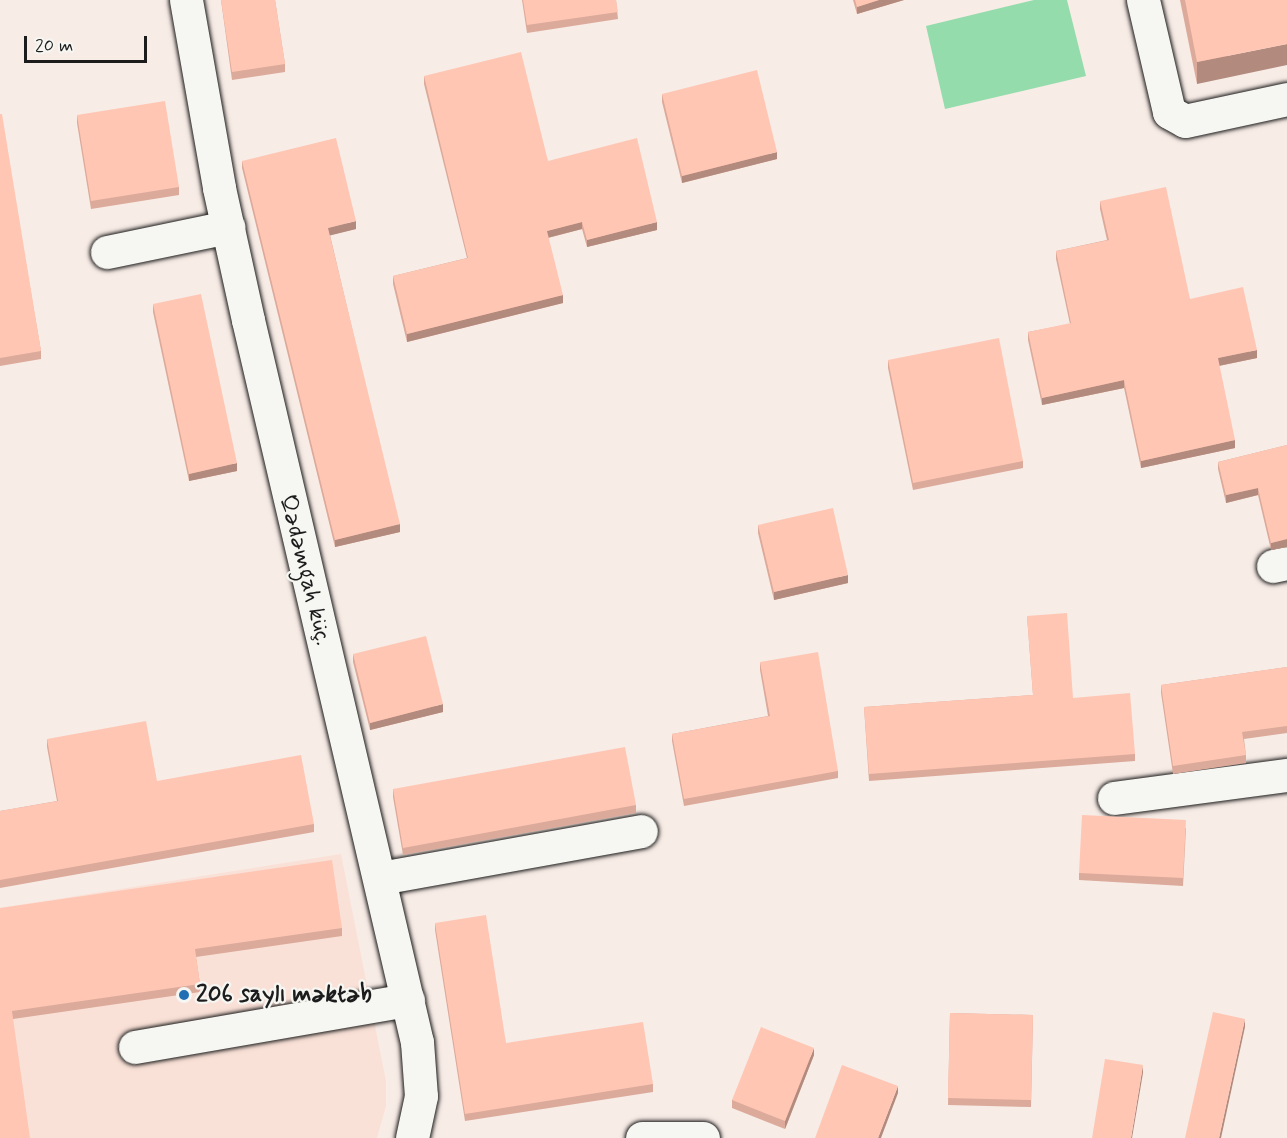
<!DOCTYPE html>
<meta charset="utf-8">
<style>
body{margin:0}
#map{position:relative;width:1287px;height:1138px;overflow:hidden;background:#f8ece6;font-family:Mynerve,sans-serif}
div>[style]{position:absolute}
[style*='--x']{left:calc(var(--x)*1px);top:calc(var(--y)*1px);width:calc(var(--w)*1px);rotate:calc(var(--a)*1deg)}
.built>*{inset:0;background:#fae1d7}
.green>*{inset:0;background:#94dcab}
.roads{filter:drop-shadow(0 0 2px #1c1c1c) drop-shadow(0 0 2px #1c1c1c)}
.minor>*{height:33px;margin:-16.5px;padding:0 16.5px;transform-origin:16.5px;border-radius:16.5px;background:#f6f6f2}
.wall>*{inset:0;background:#dbaa9b}
.shaded-wall>*{inset:0;background:#b28b7e}
.building>*{inset:0;background:#ffc6b4}
.dots>*{width:16px;height:16px;translate:-50% -50%;box-sizing:border-box;border:3px solid #f6f6f2;border-radius:50%}
span{translate:-50% -50%;white-space:nowrap;text-align:center;line-height:1.15;-webkit-text-stroke:4.5px #f6f6f2;paint-order:stroke}
.street-label{font-size:24px;color:#1c1c1c}
.poi-label{font-size:24px;color:#1c1c1c;font-weight:700}
.left{translate:0 -50%;text-align:left}
.scale{position:absolute;left:24px;top:36px;width:123px;height:27px;box-sizing:border-box;border:3px solid #1c1c1c;border-top:0;padding-left:8px;font-size:18px;line-height:21px;white-space:nowrap;color:#1c1c1c;-webkit-text-stroke:4px #f6f6f2;paint-order:stroke}
</style>
<div id="map">
<div class="built">
<i style="clip-path:polygon(341px 854px,386px 1081px,386px 1106px,377px 1138px,0 1138px,0 908px)"></i>
</div>
<div class="green">
<i style="clip-path:polygon(1034px 0,1067px 0,1086px 76px,945px 109px,926px 26px)"></i>
</div>
<div class="roads">
<div class="minor">
<i style="--x:186;--y:0;--w:191;--a:80"></i>
<i style="--x:219;--y:188;--w:135;--a:77.6"></i>
<i style="--x:248;--y:320;--w:742;--a:76.83"></i>
<i style="--x:417;--y:1042;--w:54;--a:85.8"></i>
<i style="--x:421;--y:1096;--w:43;--a:102.1"></i>
<i style="--x:1143;--y:0;--w:115;--a:76.9"></i>
<i style="--x:1169;--y:112;--w:18;--a:29"></i>
<i style="--x:1185;--y:121;--w:104;--a:-12.2"></i>
<i style="--x:107;--y:252;--w:124;--a:-11.7"></i>
<i style="--x:1273;--y:566;--w:14;--a:-12"></i>
<i style="--x:1114;--y:798;--w:175;--a:-7.6"></i>
<i style="--x:380;--y:878;--w:265;--a:-10.2"></i>
<i style="--x:135;--y:1047;--w:277;--a:-9.8"></i>
<i style="--x:642;--y:1138;--w:61;--a:0"></i>
</div>
</div>
<div class="wall">
<i style="clip-path:polygon(221px 0,275px 0,285px 64px,285px 72px,232px 80px)"></i>
<i style="clip-path:polygon(522px 0,616px 0,618px 19px,527px 33px)"></i>
<i style="clip-path:polygon(853px 0,904px 0,857px 14px)"></i>
<i style="clip-path:polygon(1180px 0,1287px 0,1197px 84px)"></i>
<i style="clip-path:polygon(424px 76px,548px 161px,657px 230px,587px 247px,582px 229px,548px 238px,563px 303px,407px 342px,393px 284px,393px 276px,467px 258px,424px 84px)"></i>
<i style="clip-path:polygon(662px 94px,777px 159px,682px 183px,662px 102px)"></i>
<i style="clip-path:polygon(0 114px,41px 351px,41px 359px,0 366px)"></i>
<i style="clip-path:polygon(77px 115px,179px 187px,179px 195px,91px 209px,77px 123px)"></i>
<i style="clip-path:polygon(242px 161px,356px 229px,330px 235px,400px 532px,335px 547px,242px 168px)"></i>
<i style="clip-path:polygon(1100px 201px,1190px 299px,1257px 358px,1219px 366px,1235px 448px,1141px 468px,1124px 388px,1042px 405px,1028px 340px,1028px 332px,1070px 324px,1056px 259px,1056px 251px,1107px 240px,1100px 209px)"></i>
<i style="clip-path:polygon(153px 304px,237px 471px,189px 481px,153px 312px)"></i>
<i style="clip-path:polygon(888px 360px,1023px 461px,1023px 468px,913px 490px,888px 368px)"></i>
<i style="clip-path:polygon(1287px 445px,1287px 547px,1271px 550px,1258px 495px,1226px 503px,1218px 469px,1218px 462px)"></i>
<i style="clip-path:polygon(758px 525px,848px 583px,774px 600px,758px 533px)"></i>
<i style="clip-path:polygon(1027px 616px,1073px 698px,1135px 754px,1135px 761px,869px 781px,864px 707px,1033px 695px)"></i>
<i style="clip-path:polygon(353px 654px,443px 712px,370px 730px,353px 662px)"></i>
<i style="clip-path:polygon(760px 662px,838px 771px,838px 778px,684px 806px,672px 741px,672px 734px,768px 716px,760px 670px)"></i>
<i style="clip-path:polygon(1287px 667px,1287px 733px,1244px 739px,1246px 755px,1246px 763px,1173px 774px,1161px 693px,1161px 685px)"></i>
<i style="clip-path:polygon(47px 739px,157px 781px,314px 824px,314px 832px,0 888px,0 811px,57px 801px,47px 747px)"></i>
<i style="clip-path:polygon(393px 789px,636px 805px,636px 813px,403px 855px,393px 797px)"></i>
<i style="clip-path:polygon(1186px 828px,1183px 886px,1079px 880px,1079px 873px)"></i>
<i style="clip-path:polygon(0 908px,342px 928px,342px 936px,196px 957px,200px 984px,200px 992px,13px 1019px,0 1138px)"></i>
<i style="clip-path:polygon(435px 923px,506px 1043px,653px 1084px,653px 1092px,465px 1121px,435px 930px)"></i>
<i style="clip-path:polygon(950px 1013px,1033px 1015px,1031px 1107px,948px 1105px)"></i>
<i style="clip-path:polygon(814px 1055px,785px 1129px,732px 1108px,732px 1100px)"></i>
</div>
<div class="shaded-wall">
<i style="clip-path:polygon(879px 0,904px 0,857px 14px,857px 7px)"></i>
<i style="clip-path:polygon(1287px 44px,1287px 65px,1197px 84px,1197px 62px)"></i>
<i style="clip-path:polygon(777px 152px,777px 159px,682px 183px,682px 176px)"></i>
<i style="clip-path:polygon(356px 221px,356px 229px,328px 236px,328px 228px)"></i>
<i style="clip-path:polygon(582px 222px,582px 229px,547px 238px,547px 231px)"></i>
<i style="clip-path:polygon(657px 222px,657px 230px,587px 247px,587px 240px)"></i>
<i style="clip-path:polygon(563px 295px,563px 303px,407px 342px,407px 334px)"></i>
<i style="clip-path:polygon(1257px 350px,1257px 358px,1218px 366px,1218px 358px)"></i>
<i style="clip-path:polygon(1124px 380px,1124px 388px,1042px 405px,1042px 398px)"></i>
<i style="clip-path:polygon(1235px 440px,1235px 448px,1141px 468px,1141px 461px)"></i>
<i style="clip-path:polygon(237px 463px,237px 471px,189px 481px,189px 474px)"></i>
<i style="clip-path:polygon(1258px 488px,1258px 495px,1226px 503px,1226px 495px)"></i>
<i style="clip-path:polygon(400px 524px,400px 532px,335px 547px,335px 540px)"></i>
<i style="clip-path:polygon(1287px 539px,1287px 547px,1271px 550px,1271px 543px)"></i>
<i style="clip-path:polygon(848px 575px,848px 583px,774px 600px,774px 592px)"></i>
<i style="clip-path:polygon(443px 704px,443px 712px,370px 730px,370px 723px)"></i>
<i style="clip-path:polygon(1245px 1019px,1245px 1027px,1221px 1138px,1219px 1138px)"></i>
<i style="clip-path:polygon(814px 1048px,814px 1055px,785px 1129px,785px 1121px)"></i>
<i style="clip-path:polygon(1143px 1065px,1143px 1073px,1132px 1138px,1131px 1138px)"></i>
<i style="clip-path:polygon(898px 1086px,898px 1093px,881px 1138px,878px 1138px)"></i>
</div>
<div class="building">
<i style="clip-path:polygon(221px 0,275px 0,285px 64px,232px 72px)"></i>
<i style="clip-path:polygon(523px 0,616px 0,618px 12px,527px 25px)"></i>
<i style="clip-path:polygon(855px 0,879px 0,857px 7px)"></i>
<i style="clip-path:polygon(1185px 0,1287px 0,1287px 44px,1197px 62px)"></i>
<i style="clip-path:polygon(521px 52px,548px 161px,637px 138px,657px 222px,587px 240px,582px 222px,547px 231px,563px 295px,407px 334px,393px 276px,468px 258px,424px 76px)"></i>
<i style="clip-path:polygon(757px 70px,777px 152px,682px 176px,662px 94px)"></i>
<i style="clip-path:polygon(165px 101px,179px 187px,91px 201px,77px 115px)"></i>
<i style="clip-path:polygon(0 114px,2px 114px,41px 351px,0 358px)"></i>
<i style="clip-path:polygon(336px 138px,356px 221px,328px 228px,400px 524px,335px 540px,242px 161px)"></i>
<i style="clip-path:polygon(1166px 187px,1190px 299px,1243px 287px,1257px 350px,1218px 358px,1235px 440px,1141px 461px,1124px 380px,1042px 398px,1028px 332px,1071px 323px,1056px 251px,1109px 240px,1100px 201px)"></i>
<i style="clip-path:polygon(201px 294px,237px 463px,189px 474px,153px 304px)"></i>
<i style="clip-path:polygon(999px 338px,1023px 461px,913px 483px,888px 360px)"></i>
<i style="clip-path:polygon(1287px 445px,1287px 539px,1271px 543px,1258px 488px,1226px 495px,1218px 462px)"></i>
<i style="clip-path:polygon(833px 508px,848px 575px,774px 592px,758px 525px)"></i>
<i style="clip-path:polygon(1067px 613px,1073px 698px,1130px 693px,1135px 754px,869px 774px,864px 707px,1033px 695px,1027px 616px)"></i>
<i style="clip-path:polygon(426px 636px,443px 704px,370px 723px,353px 654px)"></i>
<i style="clip-path:polygon(818px 652px,838px 771px,684px 799px,672px 734px,770px 716px,760px 662px)"></i>
<i style="clip-path:polygon(1287px 667px,1287px 726px,1242px 732px,1246px 755px,1173px 766px,1161px 685px)"></i>
<i style="clip-path:polygon(146px 721px,157px 781px,301px 755px,314px 824px,0 880px,0 811px,58px 801px,47px 739px)"></i>
<i style="clip-path:polygon(625px 747px,636px 805px,403px 848px,393px 789px)"></i>
<i style="clip-path:polygon(1082px 815px,1186px 820px,1183px 878px,1079px 873px)"></i>
<i style="clip-path:polygon(332px 860px,342px 928px,195px 949px,200px 984px,12px 1011px,30px 1138px,0 1138px,0 908px)"></i>
<i style="clip-path:polygon(486px 915px,506px 1043px,643px 1022px,653px 1084px,465px 1114px,435px 923px)"></i>
<i style="clip-path:polygon(1213px 1012px,1245px 1019px,1219px 1138px,1185px 1138px)"></i>
<i style="clip-path:polygon(950px 1013px,1033px 1015px,1031px 1100px,948px 1098px)"></i>
<i style="clip-path:polygon(761px 1027px,814px 1048px,785px 1121px,732px 1100px)"></i>
<i style="clip-path:polygon(1105px 1059px,1143px 1065px,1131px 1138px,1092px 1138px)"></i>
<i style="clip-path:polygon(842px 1065px,898px 1086px,878px 1138px,815px 1138px)"></i>
</div>
<div class="dots">
<i style="left:184px;top:995px;background:#1f6fb2"></i>
</div>
<div class="street-label">
<span style="left:305px;top:570px;rotate:76deg">Qədəmgah küç.</span>
</div>
<div class="poi-label">
<span class="left" style="left:196px;top:995px">206 saylı məktəb</span>
</div>
<div class="scale">20 m</div>
</div>
